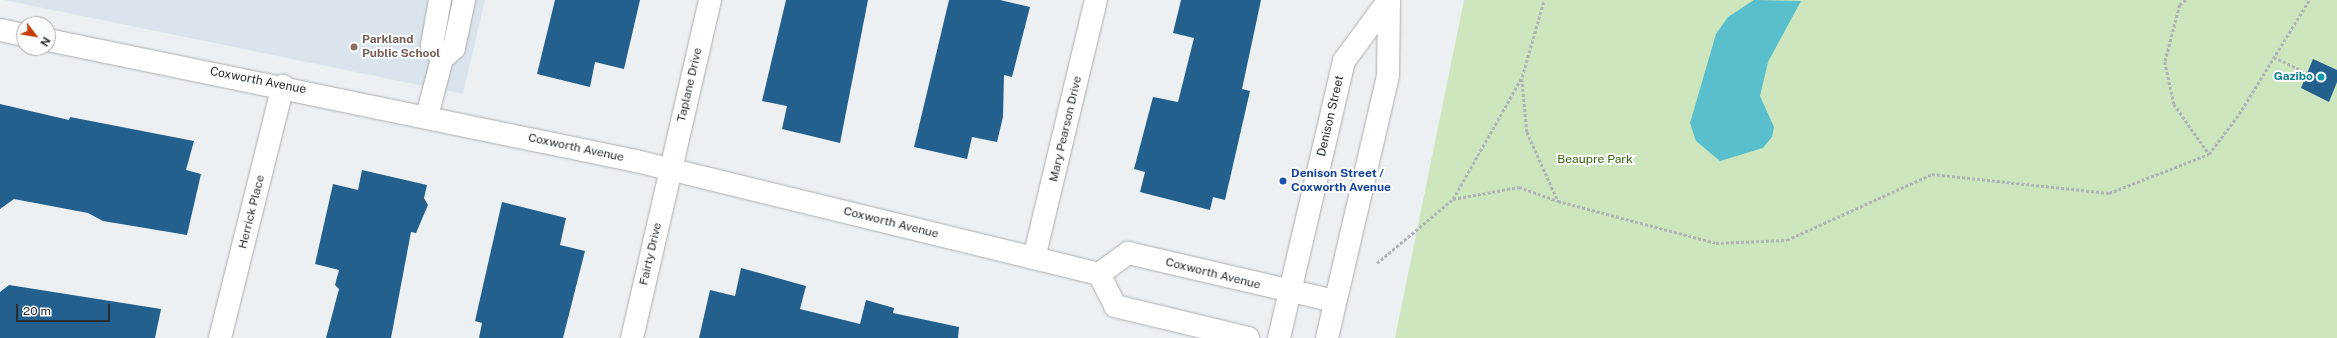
<!DOCTYPE html>
<style>
body{margin:0}
#map{position:relative;width:2337px;height:338px;overflow:hidden;background:#edf0f2;font-family:"Public Sans",sans-serif}
div>[style]{position:absolute}
[style*='--x']{left:calc(var(--x)*1px);top:calc(var(--y)*1px);width:calc(var(--w)*1px);rotate:calc(var(--a)*1deg)}
.built>*{inset:0;background:#dbe4ec}
.green>*{inset:0;background:#cde6bd}
.water>*{inset:0;background:#59bfcd}
.building>*{inset:0;background:#24608e}
.path>*{height:2.5px;margin-top:-1.25px;transform-origin:0;background:repeating-linear-gradient(90deg,#b1b4b5 0 3px,transparent 0 5px)}
.roads{filter:drop-shadow(0 0 1px #abadaf) drop-shadow(0 0 1px #abadaf)}
.minor>*{height:22px;margin:-11px;padding:0 11px;transform-origin:11px;border-radius:11px;background:#fff}
.dots>*{width:11px;height:11px;translate:-50% -50%;box-sizing:border-box;border:2px solid #fbfdff;border-radius:50%}
span{translate:-50% -50%;white-space:nowrap;text-align:center;line-height:1.15;-webkit-text-stroke:4px #fbfdff;paint-order:stroke}
.education-label{font-size:12px;color:#785e54;font-weight:700}
.left{translate:0 -50%;text-align:left}
.culture-label{font-size:12px;color:#0d838f;font-weight:700}
.right{translate:-100% -50%;text-align:right}
.street-label{font-size:12px;color:#2b2c2d}
.park-label{font-size:12px;color:#386506}
.transit-label{font-size:12px;color:#164399;font-weight:700}
.north{position:absolute;left:16px;top:16px;width:40px;height:40px;box-sizing:border-box;background:#fbfdff;border:1px solid #a8a9ab;border-radius:50%;rotate:121deg;font-size:11px;font-weight:700;line-height:16px;text-align:center;color:#2b2c2d}
.north::after{content:'';display:block;margin:auto;width:14px;height:18px;background:#c43d03;clip-path:polygon(50% 0,100% 100%,50% 72%,0 100%)}
.scale{position:absolute;left:16px;top:304px;width:94px;height:18px;box-sizing:border-box;border:2px solid #2b2c2d;border-top:0;padding-left:5px;font-size:12px;line-height:14px;white-space:nowrap;color:#2b2c2d;-webkit-text-stroke:3px #fbfdff;paint-order:stroke}
</style>
<div id="map">
<div class="built">
<i style="clip-path:polygon(4px 0,485px 0,463px 94px)"></i>
</div>
<div class="green">
<i style="clip-path:polygon(1464px 0,2337px 0,2337px 338px,1395px 338px)"></i>
</div>
<div class="water">
<i style="clip-path:polygon(1754px 0,1801px 1px,1768px 62px,1760px 96px,1774px 127px,1772px 137px,1763px 148px,1720px 161px,1696px 141px,1690px 123px,1716px 34px,1728px 17px)"></i>
</div>
<div class="building">
<i style="clip-path:polygon(555px 0,640px 0,624px 69px,595px 62px,590px 87px,537px 74px)"></i>
<i style="clip-path:polygon(786px 0,868px 0,840px 143px,782px 129px,787px 106px,762px 101px)"></i>
<i style="clip-path:polygon(949px 0,1000px 0,1030px 7px,1012px 77px,1004px 75px,1003px 117px,997px 142px,972px 137px,967px 159px,914px 147px)"></i>
<i style="clip-path:polygon(1181px 0,1261px 0,1242px 89px,1250px 91px,1225px 200px,1213px 197px,1210px 210px,1140px 192px,1145px 172px,1134px 169px,1153px 97px,1178px 102px,1194px 38px,1173px 33px)"></i>
<i style="clip-path:polygon(2313px 59px,2337px 70px,2337px 82px,2329px 102px,2301px 88px)"></i>
<i style="clip-path:polygon(0 104px,69px 120px,70px 117px,194px 141px,186px 170px,201px 174px,187px 235px,103px 221px,88px 213px,14px 199px,0 209px)"></i>
<i style="clip-path:polygon(362px 170px,427px 185px,424px 198px,428px 205px,416px 233px,411px 232px,391px 338px,326px 338px,339px 289px,335px 285px,339px 270px,315px 264px,333px 184px,358px 190px)"></i>
<i style="clip-path:polygon(502px 202px,566px 218px,560px 245px,585px 251px,563px 338px,479px 338px,482px 323px,475px 321px)"></i>
<i style="clip-path:polygon(741px 268px,806px 286px,800px 309px,860px 324px,866px 300px,894px 308px,893px 313px,959px 327px,958px 338px,699px 338px,710px 290px,735px 296px)"></i>
<i style="clip-path:polygon(9px 285px,161px 309px,155px 338px,0 338px,0 292px)"></i>
</div>
<div class="path">
<i style="--x:2186;--y:0;--w:8;--a:140"></i>
<i style="--x:2180;--y:5;--w:59;--a:104.7"></i>
<i style="--x:2165;--y:62;--w:43;--a:77.9"></i>
<i style="--x:2174;--y:104;--w:61;--a:55"></i>
<i style="--x:2274;--y:57;--w:37;--a:26"></i>
<i style="--x:1522;--y:79;--w:53;--a:84.6"></i>
<i style="--x:1527;--y:132;--w:76;--a:65.8"></i>
<i style="--x:1453;--y:199;--w:140;--a:-60.5"></i>
<i style="--x:1522;--y:77;--w:80;--a:-74.1"></i>
<i style="--x:1377;--y:263;--w:99;--a:-40.1"></i>
<i style="--x:1453;--y:199;--w:67;--a:-10.3"></i>
<i style="--x:1519;--y:187;--w:41;--a:19.7"></i>
<i style="--x:1558;--y:201;--w:163;--a:14.9"></i>
<i style="--x:1716;--y:243;--w:71;--a:-2.4"></i>
<i style="--x:1787;--y:240;--w:159;--a:-24.5"></i>
<i style="--x:1932;--y:174;--w:178;--a:6.1"></i>
<i style="--x:2109;--y:193;--w:107;--a:-21.3"></i>
<i style="--x:2209;--y:154;--w:50;--a:-53.1"></i>
<i style="--x:2239;--y:114;--w:134;--a:-58.4"></i>
</div>
<div class="roads">
<div class="minor">
<i style="--x:440;--y:0;--w:46;--a:100.1"></i>
<i style="--x:432;--y:45;--w:17;--a:54"></i>
<i style="--x:0;--y:30;--w:25;--a:12"></i>
<i style="--x:48;--y:40;--w:600;--a:11.63"></i>
<i style="--x:636;--y:161;--w:410;--a:13.7"></i>
<i style="--x:1034;--y:258;--w:67;--a:13.8"></i>
<i style="--x:1099;--y:274;--w:36;--a:63"></i>
<i style="--x:1115;--y:306;--w:137;--a:13.5"></i>
<i style="--x:427;--y:116;--w:59;--a:-75.3"></i>
<i style="--x:442;--y:59;--w:16;--a:-43"></i>
<i style="--x:454;--y:48;--w:49;--a:-78.2"></i>
<i style="--x:1034;--y:258;--w:265;--a:-76.5"></i>
<i style="--x:1099;--y:274;--w:36;--a:-36"></i>
<i style="--x:1128;--y:253;--w:212;--a:13.1"></i>
<i style="--x:220;--y:338;--w:260;--a:-76"></i>
<i style="--x:632;--y:338;--w:347;--a:-77"></i>
<i style="--x:1279;--y:338;--w:285;--a:-76.8"></i>
<i style="--x:1344;--y:61;--w:74;--a:-53.7"></i>
<i style="--x:1327;--y:338;--w:270;--a:-76.9"></i>
<i style="--x:1388;--y:75;--w:75;--a:-89.2"></i>
</div>
</div>
<div class="dots">
<i style="left:354px;top:47px;background:#8d6e63"></i>
<i style="left:2321px;top:77px;background:#0f9aa8"></i>
<i style="left:1283px;top:181px;background:#1a4fb4"></i>
</div>
<div class="education-label">
<span class="left" style="left:362px;top:47px">Parkland<br>Public School</span>
</div>
<div class="culture-label">
<span class="right" style="left:2313px;top:77px">Gazibo</span>
</div>
<div class="street-label">
<span style="left:258px;top:81px;rotate:11deg">Coxworth Avenue</span>
<span style="left:690px;top:85px;rotate:-77deg">Taplane Drive</span>
<span style="left:1331px;top:116px;rotate:-77deg">Denison Street</span>
<span style="left:1066px;top:129px;rotate:-77deg">Mary Pearson Drive</span>
<span style="left:576px;top:148px;rotate:12deg">Coxworth Avenue</span>
<span style="left:252px;top:212px;rotate:-76deg">Herrick Place</span>
<span style="left:891px;top:223px;rotate:14deg">Coxworth Avenue</span>
<span style="left:651px;top:254px;rotate:-77deg">Fairty Drive</span>
<span style="left:1213px;top:274px;rotate:14deg">Coxworth Avenue</span>
</div>
<div class="park-label">
<span style="left:1595px;top:160px">Beaupre Park</span>
</div>
<div class="transit-label">
<span class="left" style="left:1291px;top:181px">Denison Street /<br>Coxworth Avenue</span>
</div>
<div class="north">N</div>
<div class="scale">20 m</div>
</div>
